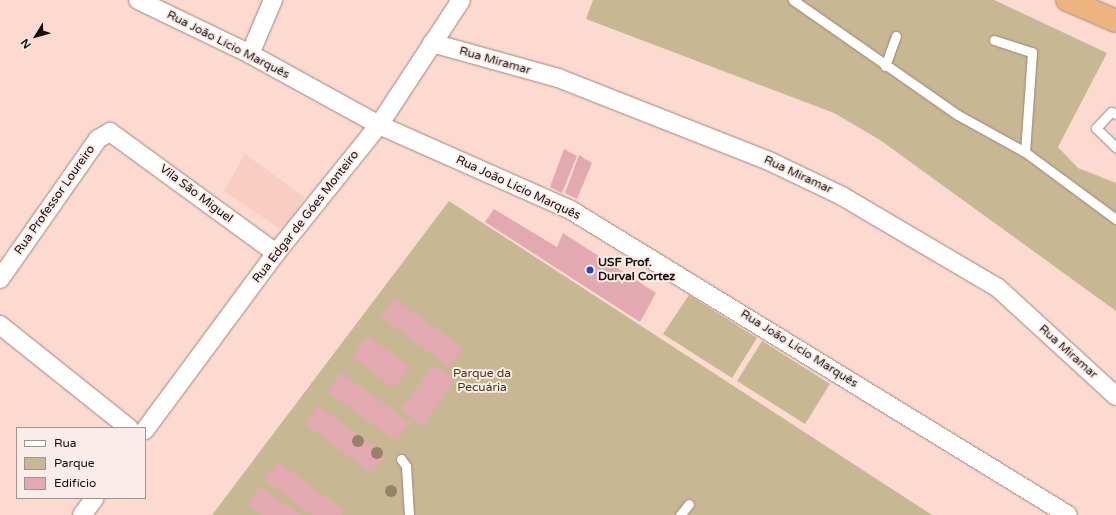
<!DOCTYPE html>
<meta charset="utf-8">
<style>
body{margin:0}
#map{position:relative;width:1116px;height:515px;overflow:hidden;background:#fcdad0;font-family:"Varela Round",sans-serif}
div>[style]{position:absolute}
[style*='--x']{left:calc(var(--x)*1px);top:calc(var(--y)*1px);width:calc(var(--w)*1px);rotate:calc(var(--a)*1deg)}
.built>*{inset:0;background:#f8cec2}
.green>*{inset:0;background:#c7b893}
.building>*{inset:0;background:#e2a9b0}
.roads{filter:drop-shadow(0 0 1px #a3847a) drop-shadow(0 0 1px #a3847a)}
.lane>*{height:9px;margin:-4.5px;padding:0 4.5px;transform-origin:4.5px;border-radius:4.5px;background:#fff}
.street>*{height:18px;margin:-9px;padding:0 9px;transform-origin:9px;border-radius:9px;background:#fff}
.highway>*{height:22px;margin:-11px;padding:0 11px;transform-origin:11px;border-radius:11px;background:#edb482}
.trees>*{width:12px;height:12px;margin:-6px;border-radius:50%;background:#988168}
.dots>*{width:11px;height:11px;translate:-50% -50%;box-sizing:border-box;border:2px solid #faece8;border-radius:50%}
span{translate:-50% -50%;white-space:nowrap;text-align:center;line-height:1.15;-webkit-text-stroke:4px #faece8;paint-order:stroke}
.street-label{font-size:12px;color:#190e0b}
.poi-label{font-size:12px;color:#190e0b;font-weight:700}
.left{translate:0 -50%;text-align:left}
.park-label{font-size:12px;color:#473912}
.legend{position:absolute;left:16px;top:427px;width:130px;height:72px;box-sizing:border-box;background:#faece8;border:1px solid #a09390;margin:0;padding:5px 7px;list-style:none;font-size:12px;color:#190e0b}
.legend li{display:flex;align-items:center;gap:8px;height:20px}
.legend b{width:20px;border:1px solid #a09390}
.north{position:absolute;left:16px;top:16px;width:40px;height:40px;-webkit-text-stroke:3px #faece8;paint-order:stroke;rotate:233deg;font-size:11px;font-weight:700;line-height:16px;text-align:center;color:#190e0b}
.north::after{content:'';display:block;margin:auto;width:14px;height:18px;background:#190e0b;clip-path:polygon(50% 0,100% 100%,50% 72%,0 100%)}
</style>
<div id="map">
<div class="built">
<i style="clip-path:polygon(245px 154px,305px 197px,291px 220px,280px 229px,224px 191px)"></i>
</div>
<div class="green">
<i style="clip-path:polygon(593px 0,994px 0,1107px 53px,1058px 147px,1078px 168px,1116px 183px,1116px 311px,880px 140px,834px 113px,586px 19px)"></i>
<i style="clip-path:polygon(449px 201px,932px 515px,212px 515px)"></i>
<i style="clip-path:polygon(689px 295px,757px 338px,732px 378px,663px 334px)"></i>
<i style="clip-path:polygon(762px 341px,830px 384px,805px 424px,737px 381px)"></i>
</div>
<div class="building">
<i style="clip-path:polygon(564px 149px,577px 156px,562px 193px,550px 187px)"></i>
<i style="clip-path:polygon(579px 155px,592px 163px,577px 199px,565px 193px)"></i>
<i style="clip-path:polygon(494px 209px,557px 247px,563px 233px,656px 293px,640px 322px,485px 222px)"></i>
<i style="clip-path:polygon(394px 298px,463px 348px,449px 367px,380px 316px)"></i>
<i style="clip-path:polygon(368px 336px,410px 367px,394px 388px,352px 357px)"></i>
<i style="clip-path:polygon(433px 365px,455px 380px,423px 426px,401px 410px)"></i>
<i style="clip-path:polygon(341px 372px,410px 423px,396px 441px,327px 391px)"></i>
<i style="clip-path:polygon(318px 406px,385px 455px,372px 473px,305px 424px)"></i>
<i style="clip-path:polygon(278px 462px,345px 511px,342px 515px,312px 515px,265px 480px)"></i>
<i style="clip-path:polygon(260px 486px,300px 515px,262px 515px,247px 504px)"></i>
</div>
<div class="roads">
<div class="lane">
<i style="--x:793;--y:0;--w:201;--a:34.9"></i>
<i style="--x:958;--y:115;--w:77;--a:28.9"></i>
<i style="--x:1025;--y:152;--w:113;--a:36.4"></i>
<i style="--x:994;--y:40;--w:40;--a:18"></i>
<i style="--x:1032;--y:52;--w:100;--a:94"></i>
<i style="--x:885;--y:66;--w:32;--a:-70"></i>
<i style="--x:1116;--y:114;--w:5;--a:-158"></i>
<i style="--x:1111;--y:112;--w:22;--a:133"></i>
<i style="--x:1096;--y:128;--w:28;--a:44"></i>
<i style="--x:401;--y:459;--w:9;--a:54"></i>
<i style="--x:406;--y:466;--w:49;--a:86.5"></i>
<i style="--x:680;--y:515;--w:14;--a:-51"></i>
</div>
<div class="street">
<i style="--x:138;--y:0;--w:124;--a:25.7"></i>
<i style="--x:250;--y:54;--w:147;--a:28.8"></i>
<i style="--x:379;--y:125;--w:208;--a:23.9"></i>
<i style="--x:569;--y:209;--w:585;--a:31.52"></i>
<i style="--x:432;--y:43;--w:131;--a:15.5"></i>
<i style="--x:558;--y:78;--w:227;--a:21.5"></i>
<i style="--x:769;--y:161;--w:81;--a:25.6"></i>
<i style="--x:842;--y:196;--w:181;--a:30.5"></i>
<i style="--x:998;--y:288;--w:160;--a:42.5"></i>
<i style="--x:250;--y:54;--w:59;--a:-66.9"></i>
<i style="--x:0;--y:279;--w:171;--a:-55"></i>
<i style="--x:98;--y:139;--w:14;--a:-30"></i>
<i style="--x:110;--y:132;--w:205;--a:36.1"></i>
<i style="--x:0;--y:325;--w:165;--a:38.6"></i>
<i style="--x:145;--y:430;--w:220;--a:-53.5"></i>
<i style="--x:276;--y:253;--w:164;--a:-51.2"></i>
<i style="--x:379;--y:125;--w:149;--a:-56.7"></i>
<i style="--x:82;--y:515;--w:21;--a:-53"></i>
</div>
<div class="highway">
<i style="--x:1067;--y:0;--w:53;--a:23.2"></i>
</div>
</div>
<div class="trees">
<i style="left:358px;top:441px"></i>
<i style="left:377px;top:453px"></i>
<i style="left:391px;top:491px"></i>
</div>
<div class="dots">
<i style="left:590px;top:270px;background:#2948b8"></i>
</div>
<div class="street-label">
<span style="left:228px;top:45px;rotate:27deg">Rua João Lício Marquês</span>
<span style="left:495px;top:61px;rotate:16deg">Rua Miramar</span>
<span style="left:798px;top:175px;rotate:25deg">Rua Miramar</span>
<span style="left:518px;top:188px;rotate:25deg">Rua João Lício Marquês</span>
<span style="left:196px;top:194px;rotate:37deg">Vila São Miguel</span>
<span style="left:55px;top:200px;rotate:-55deg">Rua Professor Loureiro</span>
<span style="left:306px;top:217px;rotate:-52deg">Rua Edgar de Góes Monteiro</span>
<span style="left:799px;top:349px;rotate:32deg">Rua João Lício Marquês</span>
<span style="left:1068px;top:352px;rotate:42deg">Rua Miramar</span>
</div>
<div class="poi-label">
<span class="left" style="left:598px;top:270px">USF Prof.<br>Durval Cortez</span>
</div>
<div class="park-label">
<span style="left:482px;top:381px">Parque da<br>Pecuária</span>
</div>
<ul class="legend">
<li><b style="height:5px;background:#fff"></b>Rua</li>
<li><b style="height:11px;background:#c7b893"></b>Parque</li>
<li><b style="height:11px;background:#e2a9b0"></b>Edifício</li>
</ul>
<div class="north">N</div>
</div>
